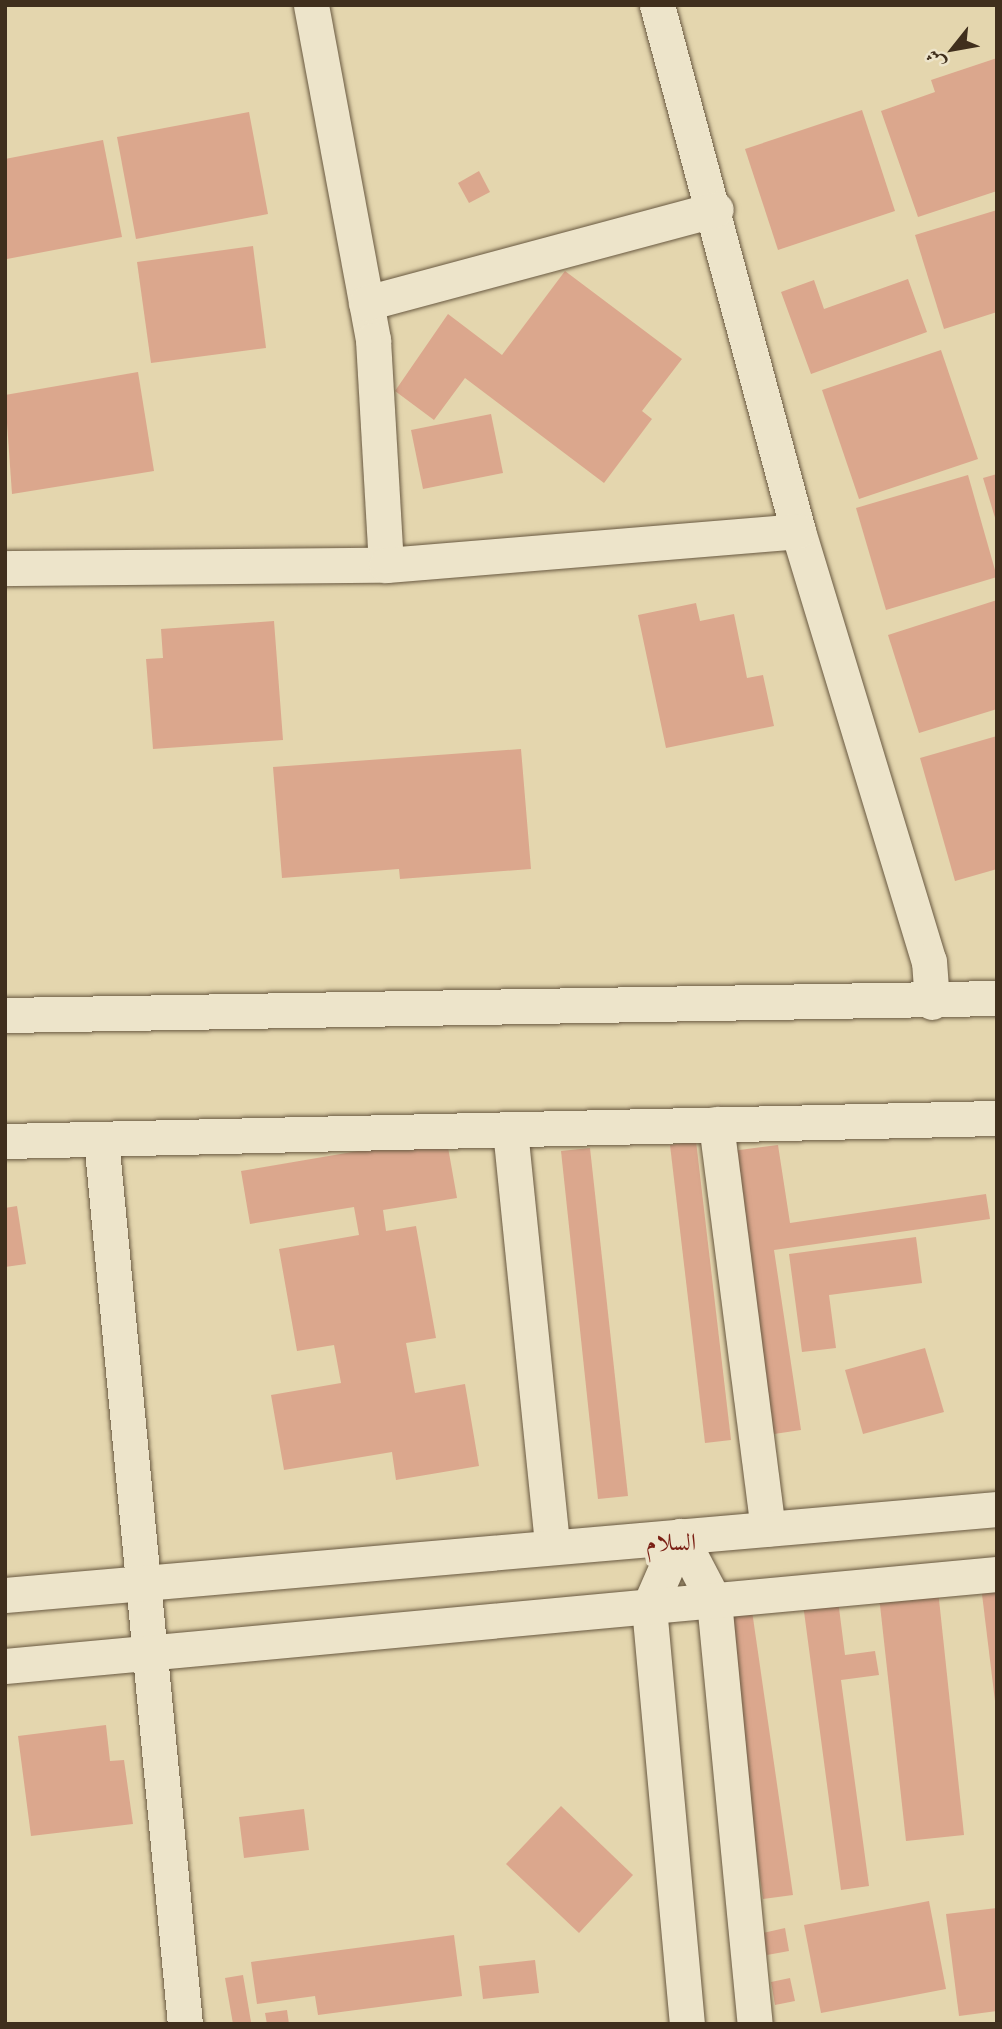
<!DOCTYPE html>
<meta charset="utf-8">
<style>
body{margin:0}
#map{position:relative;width:1002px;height:2029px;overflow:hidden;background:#e4d6ae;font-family:"Gentium Book Plus",Amiri,serif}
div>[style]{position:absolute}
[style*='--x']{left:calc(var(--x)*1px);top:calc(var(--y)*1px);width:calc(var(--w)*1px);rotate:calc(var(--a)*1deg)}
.building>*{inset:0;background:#dba78d}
.roads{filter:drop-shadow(0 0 2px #695941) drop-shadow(0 0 2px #695941)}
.minor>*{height:35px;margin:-17.5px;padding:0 17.5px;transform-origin:17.5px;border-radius:17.5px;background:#ede4ca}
span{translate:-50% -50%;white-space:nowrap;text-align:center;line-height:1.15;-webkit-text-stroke:7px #ede4ca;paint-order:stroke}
.neighbourhood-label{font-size:24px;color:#7a1f14}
.frame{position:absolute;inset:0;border:7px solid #402f1d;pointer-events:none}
.north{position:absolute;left:918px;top:14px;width:70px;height:70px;-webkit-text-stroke:5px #ede4ca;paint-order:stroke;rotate:239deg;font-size:19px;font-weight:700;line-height:28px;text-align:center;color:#402f1d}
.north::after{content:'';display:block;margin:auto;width:24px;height:32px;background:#402f1d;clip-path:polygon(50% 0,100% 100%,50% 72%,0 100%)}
</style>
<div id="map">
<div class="building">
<i style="clip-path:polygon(997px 58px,997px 191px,918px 217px,881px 111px,935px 92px,931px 80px)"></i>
<i style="clip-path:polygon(862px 110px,895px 211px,778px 250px,745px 149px)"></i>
<i style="clip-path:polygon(249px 112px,268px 214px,136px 239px,117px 137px)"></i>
<i style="clip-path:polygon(103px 140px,122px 237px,7px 259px,5px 159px)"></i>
<i style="clip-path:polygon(479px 171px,490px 192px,469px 203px,458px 183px)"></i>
<i style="clip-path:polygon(997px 210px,997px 312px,944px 329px,915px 235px)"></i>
<i style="clip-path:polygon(253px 246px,266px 348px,151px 363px,137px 262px)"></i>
<i style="clip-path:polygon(565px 271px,682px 359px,642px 411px,652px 419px,604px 483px,465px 378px,434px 420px,395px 391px,448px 314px,502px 355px)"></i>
<i style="clip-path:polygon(908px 279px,927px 332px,811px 374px,781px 292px,814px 280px,824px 309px)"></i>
<i style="clip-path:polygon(941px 350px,978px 459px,859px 499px,822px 390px)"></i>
<i style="clip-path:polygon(138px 372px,154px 471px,12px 494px,5px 395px)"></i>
<i style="clip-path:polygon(491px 414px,503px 473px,423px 489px,411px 430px)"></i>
<i style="clip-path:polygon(997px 474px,997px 521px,996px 521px,983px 478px)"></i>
<i style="clip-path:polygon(968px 475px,997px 577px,886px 610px,856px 508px)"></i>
<i style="clip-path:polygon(997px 600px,997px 709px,919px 733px,888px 635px)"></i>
<i style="clip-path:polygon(696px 603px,700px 621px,734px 614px,747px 678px,763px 675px,774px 726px,666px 748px,638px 615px)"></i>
<i style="clip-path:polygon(274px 621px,283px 740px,153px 749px,146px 659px,163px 658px,161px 629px)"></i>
<i style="clip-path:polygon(997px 736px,997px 869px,955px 881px,920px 758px)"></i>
<i style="clip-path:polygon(521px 749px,531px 869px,400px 879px,399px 869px,282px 878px,273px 767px)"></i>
<i style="clip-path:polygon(446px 1136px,457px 1198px,383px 1210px,386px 1231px,416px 1226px,436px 1338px,406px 1343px,415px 1393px,465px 1384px,479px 1466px,396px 1480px,392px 1452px,284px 1470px,271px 1395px,341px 1383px,334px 1345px,297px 1351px,279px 1249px,359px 1235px,354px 1207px,250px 1224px,241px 1171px)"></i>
<i style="clip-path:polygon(696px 1141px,731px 1440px,705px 1443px,670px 1145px)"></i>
<i style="clip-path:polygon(778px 1145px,790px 1223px,986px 1194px,990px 1219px,774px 1250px,801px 1430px,774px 1434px,732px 1151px)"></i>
<i style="clip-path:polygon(590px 1148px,628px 1496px,598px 1499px,561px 1151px)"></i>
<i style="clip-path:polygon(17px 1206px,26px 1264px,5px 1267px,5px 1208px)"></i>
<i style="clip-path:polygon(916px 1237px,922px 1283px,829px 1295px,836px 1348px,802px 1352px,789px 1254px)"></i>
<i style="clip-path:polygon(925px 1348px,944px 1412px,863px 1434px,845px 1370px)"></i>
<i style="clip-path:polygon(997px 1584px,997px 1701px,995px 1701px,981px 1586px)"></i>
<i style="clip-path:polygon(938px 1590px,964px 1835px,906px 1841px,879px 1596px)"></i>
<i style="clip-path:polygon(838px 1600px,845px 1655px,875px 1651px,879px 1675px,841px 1680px,869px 1886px,841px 1890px,803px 1604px)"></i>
<i style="clip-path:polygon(751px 1604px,793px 1895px,763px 1899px,722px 1608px)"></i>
<i style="clip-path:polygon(106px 1725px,110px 1761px,124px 1760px,133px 1824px,31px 1836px,18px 1736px)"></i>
<i style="clip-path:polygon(561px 1806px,633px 1875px,579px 1933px,506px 1864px)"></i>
<i style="clip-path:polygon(304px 1809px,309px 1850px,244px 1858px,239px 1817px)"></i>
<i style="clip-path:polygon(929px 1901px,946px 1989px,821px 2013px,804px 1925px)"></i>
<i style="clip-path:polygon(997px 1908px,997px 2011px,959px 2016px,946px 1914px)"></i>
<i style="clip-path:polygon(785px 1928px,789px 1951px,767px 1955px,763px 1933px)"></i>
<i style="clip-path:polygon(454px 1935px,462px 1996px,318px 2015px,315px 1996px,257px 2004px,251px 1962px)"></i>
<i style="clip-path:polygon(535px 1960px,539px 1993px,483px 1999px,479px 1966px)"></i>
<i style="clip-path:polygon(243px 1975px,251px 2022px,233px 2024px,225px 1978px)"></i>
<i style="clip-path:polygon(790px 1978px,795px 2001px,775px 2005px,771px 1982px)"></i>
<i style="clip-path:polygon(287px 2010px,289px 2024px,267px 2024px,265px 2013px)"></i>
</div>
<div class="roads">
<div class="minor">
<i style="--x:311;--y:5;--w:341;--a:79.5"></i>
<i style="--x:373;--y:340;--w:225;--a:86.7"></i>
<i style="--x:657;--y:5;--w:545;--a:74.99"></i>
<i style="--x:798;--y:531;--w:450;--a:73.1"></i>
<i style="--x:929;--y:961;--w:41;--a:85.8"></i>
<i style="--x:366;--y:303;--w:362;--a:-15"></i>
<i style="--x:5;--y:568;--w:381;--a:-0.5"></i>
<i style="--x:386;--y:565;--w:413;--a:-4.7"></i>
<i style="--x:5;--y:1015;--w:992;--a:-0.98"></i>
<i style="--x:716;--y:1124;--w:408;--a:82.7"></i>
<i style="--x:510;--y:1130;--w:419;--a:84.2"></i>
<i style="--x:101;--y:1139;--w:889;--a:84.58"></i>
<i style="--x:5;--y:1141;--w:992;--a:-1.33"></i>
<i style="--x:680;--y:1536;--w:73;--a:62.4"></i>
<i style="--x:714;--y:1601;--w:425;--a:84.5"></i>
<i style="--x:680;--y:1536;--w:77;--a:113.6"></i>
<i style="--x:649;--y:1607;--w:419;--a:84.8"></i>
<i style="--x:5;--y:1595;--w:996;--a:-4.95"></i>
<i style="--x:5;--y:1666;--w:996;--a:-5.3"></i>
</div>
</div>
<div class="neighbourhood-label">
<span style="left:671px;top:1542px">السلام</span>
</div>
<div class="frame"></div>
<div class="north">ش</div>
</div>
